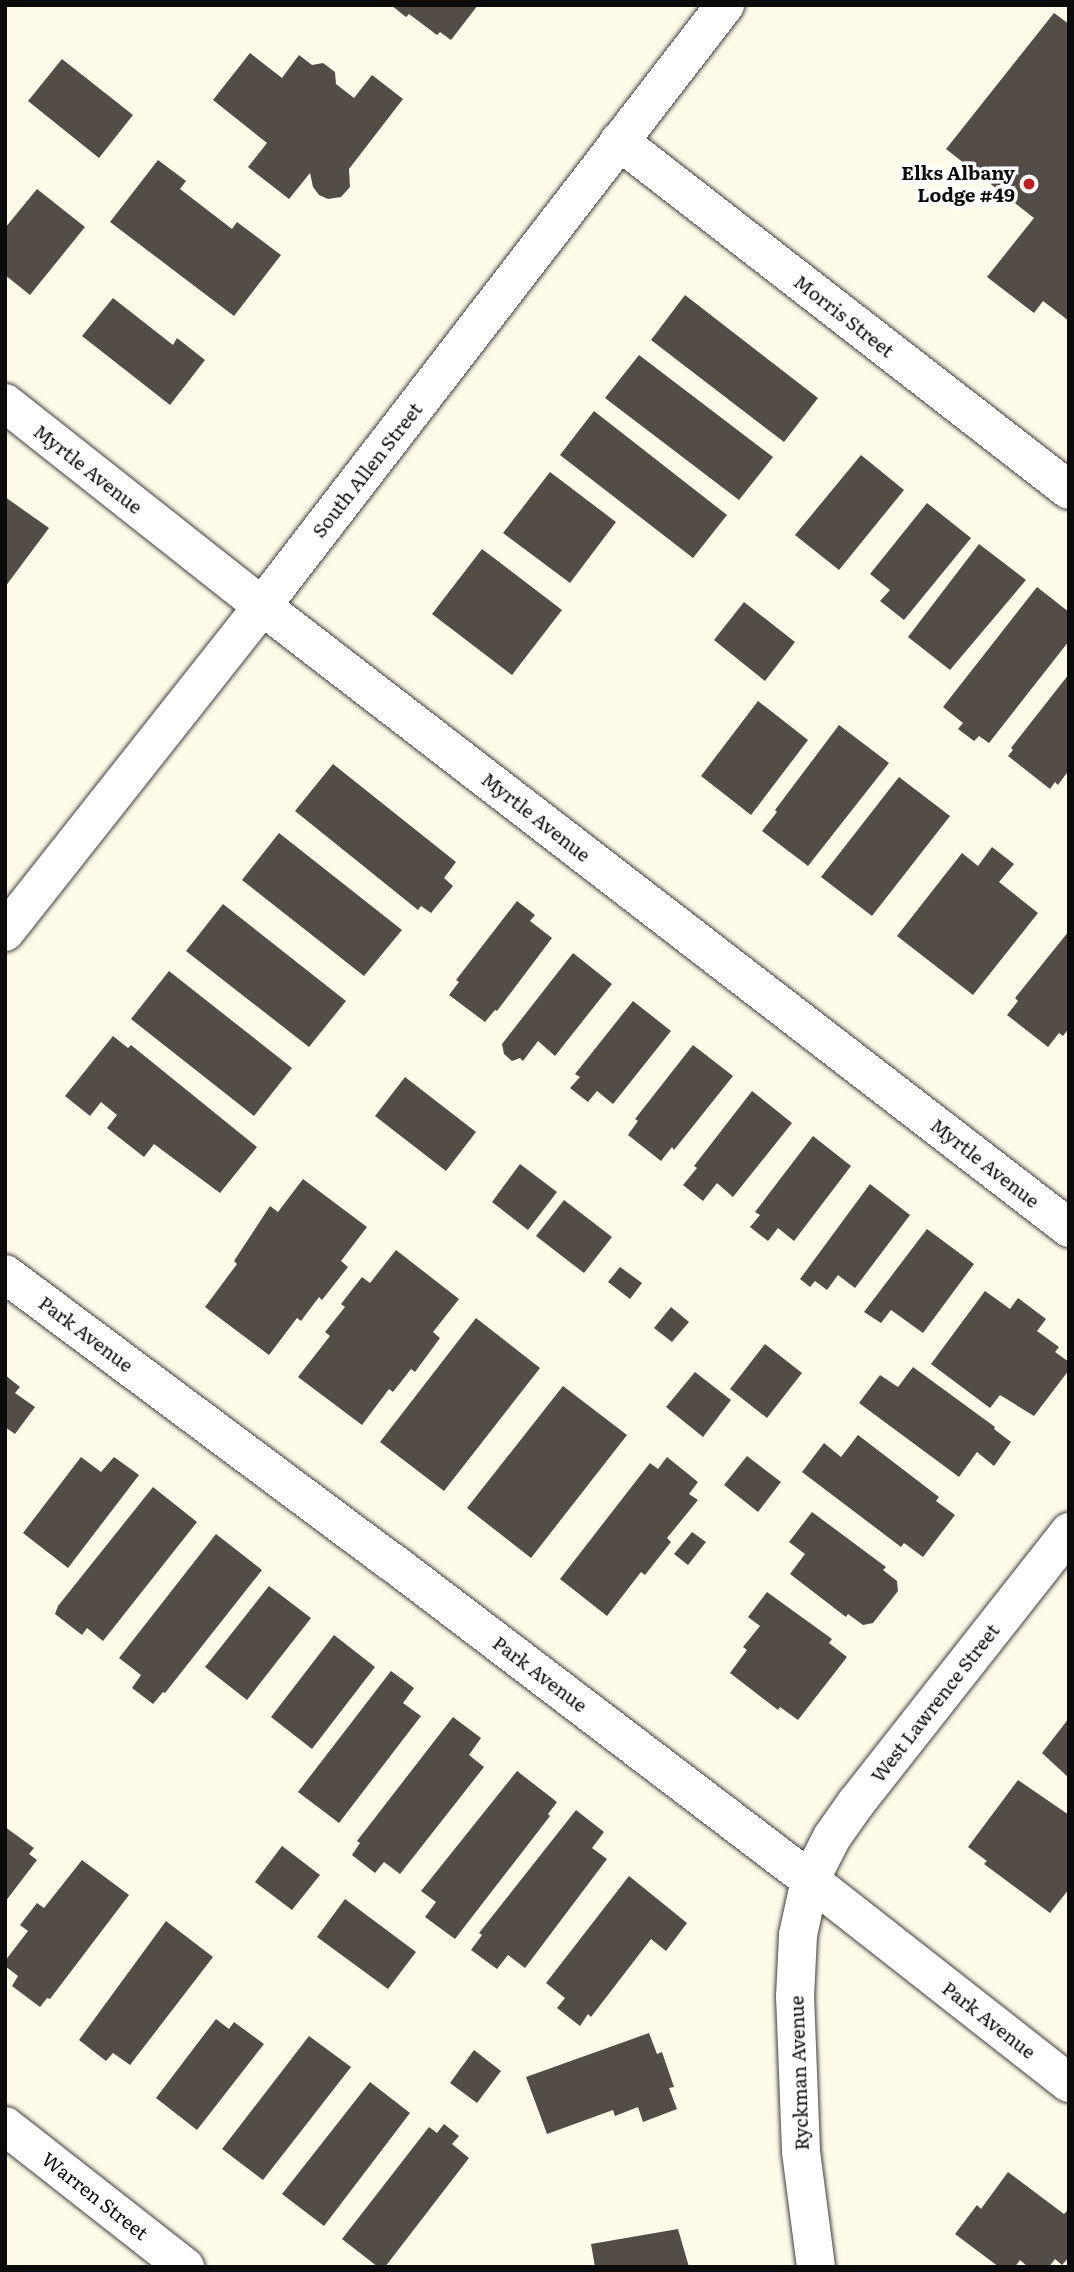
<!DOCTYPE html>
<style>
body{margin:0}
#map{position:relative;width:1074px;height:2272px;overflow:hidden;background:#fffbe9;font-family:Literata,serif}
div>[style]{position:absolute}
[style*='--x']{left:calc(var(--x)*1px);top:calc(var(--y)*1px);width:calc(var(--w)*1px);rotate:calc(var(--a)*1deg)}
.building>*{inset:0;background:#544c47}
.roads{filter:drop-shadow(0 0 2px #3e3e3e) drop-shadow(0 0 2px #3e3e3e)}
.minor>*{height:38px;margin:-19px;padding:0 19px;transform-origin:19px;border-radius:19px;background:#fff}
.dots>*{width:19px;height:19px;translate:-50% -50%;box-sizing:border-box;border:4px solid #fff;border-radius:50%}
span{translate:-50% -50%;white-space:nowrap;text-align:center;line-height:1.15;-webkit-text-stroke:7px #fff;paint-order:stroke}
.poi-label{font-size:19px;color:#0b0b0b;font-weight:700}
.right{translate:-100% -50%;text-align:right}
.street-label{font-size:19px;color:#0b0b0b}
.frame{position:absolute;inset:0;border:7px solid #0b0b0b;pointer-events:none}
</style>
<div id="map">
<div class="building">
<i style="clip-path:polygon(391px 5px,478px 5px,451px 40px,440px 32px,437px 35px,409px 14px,406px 17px)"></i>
<i style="clip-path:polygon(1054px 13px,1069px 24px,1069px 321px,1043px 301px,1034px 313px,987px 277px,1034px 218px,946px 149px)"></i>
<i style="clip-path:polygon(250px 53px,282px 78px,299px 55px,312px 65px,323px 63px,335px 72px,336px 84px,354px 98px,372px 75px,403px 99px,349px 169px,350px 187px,341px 197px,328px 199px,319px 195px,313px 187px,310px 173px,289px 199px,248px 167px,267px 143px,213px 100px)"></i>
<i style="clip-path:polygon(62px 59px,133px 115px,99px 158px,28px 101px)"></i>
<i style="clip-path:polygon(158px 160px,186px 181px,180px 189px,232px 229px,237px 222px,281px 255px,234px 316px,110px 222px)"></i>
<i style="clip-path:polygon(37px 189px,85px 227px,30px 295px,5px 275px,5px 228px)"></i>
<i style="clip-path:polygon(685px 295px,818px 398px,784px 442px,651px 340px)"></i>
<i style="clip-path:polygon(113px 298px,173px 345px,177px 338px,205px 360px,170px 405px,82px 336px)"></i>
<i style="clip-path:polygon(639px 355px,773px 457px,739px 500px,605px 398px)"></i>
<i style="clip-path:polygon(594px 411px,727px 515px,693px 558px,560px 455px)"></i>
<i style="clip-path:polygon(861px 455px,904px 490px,839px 570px,795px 535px)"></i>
<i style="clip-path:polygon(550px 472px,616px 522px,570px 583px,503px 533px)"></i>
<i style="clip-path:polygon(5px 497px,49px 528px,5px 587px)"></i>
<i style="clip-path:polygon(927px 503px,971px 538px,904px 620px,880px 601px,890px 590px,870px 574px)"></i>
<i style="clip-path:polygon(979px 544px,1026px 580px,950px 670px,908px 637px)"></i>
<i style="clip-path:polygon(482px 549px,562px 610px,512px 675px,432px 614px)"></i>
<i style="clip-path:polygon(1037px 587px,1069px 612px,1069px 641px,989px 743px,979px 736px,974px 741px,958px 729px,963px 723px,943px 707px)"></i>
<i style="clip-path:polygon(744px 602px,795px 642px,765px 681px,714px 640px)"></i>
<i style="clip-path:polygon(1069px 674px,1069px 770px,1058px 785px,1055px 782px,1050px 789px,1008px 756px,1013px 750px,1011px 748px)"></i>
<i style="clip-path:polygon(758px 701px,808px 740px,751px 815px,701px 776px)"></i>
<i style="clip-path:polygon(839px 725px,889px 763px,808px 866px,762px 831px,777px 812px,775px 810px)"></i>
<i style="clip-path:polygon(333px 764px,456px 862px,444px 878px,453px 886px,431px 913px,421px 906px,418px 910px,295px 811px)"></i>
<i style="clip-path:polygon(899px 777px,950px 816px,872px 916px,821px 877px)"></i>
<i style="clip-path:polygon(279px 833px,402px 930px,364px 976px,242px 880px)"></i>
<i style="clip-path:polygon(992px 847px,1014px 864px,999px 882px,1038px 913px,973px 995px,897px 936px,962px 853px,978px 866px)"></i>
<i style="clip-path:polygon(517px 901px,535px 915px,530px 921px,552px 938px,497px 1011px,495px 1010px,485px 1022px,449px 995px,459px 982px,456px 980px)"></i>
<i style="clip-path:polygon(223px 904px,346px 1001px,309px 1047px,186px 951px)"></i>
<i style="clip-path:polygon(1069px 931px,1069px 1028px,1063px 1036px,1059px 1033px,1048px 1047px,1007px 1015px,1018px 1001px,1015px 998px)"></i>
<i style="clip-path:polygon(573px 953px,612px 984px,555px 1056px,538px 1041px,523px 1061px,520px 1058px,512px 1061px,504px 1054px,502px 1044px)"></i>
<i style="clip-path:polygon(169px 971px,292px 1068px,254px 1116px,131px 1019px)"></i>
<i style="clip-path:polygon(633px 1001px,671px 1031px,613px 1104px,597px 1091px,588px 1102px,570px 1088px,580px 1077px,575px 1074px)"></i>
<i style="clip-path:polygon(113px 1036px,128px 1048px,131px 1045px,257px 1147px,220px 1193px,154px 1144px,144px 1157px,107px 1128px,117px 1115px,101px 1102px,90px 1116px,65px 1096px)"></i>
<i style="clip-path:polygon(693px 1045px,733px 1076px,674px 1150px,672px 1147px,661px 1161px,628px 1135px,638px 1121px,635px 1119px)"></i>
<i style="clip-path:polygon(405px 1077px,476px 1132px,446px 1171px,375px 1116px)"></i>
<i style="clip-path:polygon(752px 1091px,792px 1123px,733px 1197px,717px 1183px,703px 1201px,683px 1185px,697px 1168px,694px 1166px)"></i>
<i style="clip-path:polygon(813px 1136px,851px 1166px,794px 1241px,778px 1228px,768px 1241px,750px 1227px,760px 1215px,755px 1212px)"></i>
<i style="clip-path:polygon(520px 1164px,557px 1192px,528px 1230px,492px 1202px)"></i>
<i style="clip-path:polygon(303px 1179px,367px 1227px,341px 1261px,348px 1267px,322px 1300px,319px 1297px,301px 1321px,297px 1318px,269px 1355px,205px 1307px,237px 1264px,234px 1261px,270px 1206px,278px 1212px)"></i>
<i style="clip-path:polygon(870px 1184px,910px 1215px,855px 1288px,838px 1275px,827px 1290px,815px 1281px,810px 1287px,800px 1279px)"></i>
<i style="clip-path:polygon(564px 1200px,612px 1237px,584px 1273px,536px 1236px)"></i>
<i style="clip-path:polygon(927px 1229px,974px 1264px,923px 1333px,891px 1310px,881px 1323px,864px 1312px)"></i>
<i style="clip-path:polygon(396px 1250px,459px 1299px,433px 1332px,440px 1338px,415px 1372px,411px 1369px,393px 1392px,389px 1389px,362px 1425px,298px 1377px,330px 1336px,325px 1332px,345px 1307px,341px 1304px,362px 1277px,370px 1283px)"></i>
<i style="clip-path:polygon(620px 1267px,642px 1283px,630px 1299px,608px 1282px)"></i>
<i style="clip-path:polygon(985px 1291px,1010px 1309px,1018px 1298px,1046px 1319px,1037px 1331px,1059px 1347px,1055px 1352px,1069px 1362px,1069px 1370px,1034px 1416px,1000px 1395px,990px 1408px,931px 1364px)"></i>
<i style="clip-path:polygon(671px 1307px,689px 1322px,672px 1342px,654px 1328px)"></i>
<i style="clip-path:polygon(476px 1318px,540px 1368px,444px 1491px,380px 1442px)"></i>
<i style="clip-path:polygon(765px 1344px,802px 1373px,767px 1418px,730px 1389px)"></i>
<i style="clip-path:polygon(913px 1367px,995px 1427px,994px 1429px,1011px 1442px,994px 1466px,977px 1452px,959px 1477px,859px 1403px,880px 1375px,898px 1387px)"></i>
<i style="clip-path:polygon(695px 1372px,731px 1400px,703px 1437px,666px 1407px)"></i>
<i style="clip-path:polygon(5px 1375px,20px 1387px,15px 1393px,35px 1407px,15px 1434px,5px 1427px)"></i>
<i style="clip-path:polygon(563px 1386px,627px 1435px,531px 1558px,467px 1508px)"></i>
<i style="clip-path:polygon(858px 1435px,939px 1497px,936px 1501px,955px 1515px,923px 1557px,904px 1543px,901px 1547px,802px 1472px,824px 1443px,841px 1457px)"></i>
<i style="clip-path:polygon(747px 1456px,781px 1482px,758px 1512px,724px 1485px)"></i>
<i style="clip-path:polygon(81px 1457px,101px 1472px,114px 1457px,139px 1475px,68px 1568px,23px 1533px)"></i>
<i style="clip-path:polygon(667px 1457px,698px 1482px,689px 1494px,698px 1500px,667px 1538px,671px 1542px,645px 1575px,641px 1572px,607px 1616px,560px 1579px,650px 1463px,658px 1469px)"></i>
<i style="clip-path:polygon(153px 1487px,197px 1522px,103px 1641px,87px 1628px,82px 1635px,55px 1614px,58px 1606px)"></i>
<i style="clip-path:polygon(812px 1512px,886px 1567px,883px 1570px,897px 1581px,898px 1591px,873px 1623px,863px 1625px,848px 1614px,846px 1617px,790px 1574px,805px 1554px,789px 1542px)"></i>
<i style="clip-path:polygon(692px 1532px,706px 1542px,688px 1565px,674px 1554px)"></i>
<i style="clip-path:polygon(216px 1534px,262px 1570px,165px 1693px,163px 1692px,153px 1704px,132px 1688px,141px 1675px,119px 1658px)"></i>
<i style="clip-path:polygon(269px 1586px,311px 1618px,247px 1700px,205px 1667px)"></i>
<i style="clip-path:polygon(767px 1592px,832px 1639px,829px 1643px,847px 1657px,798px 1720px,780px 1707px,778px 1710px,730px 1673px,747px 1650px,743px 1647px,760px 1626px,748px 1617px)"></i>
<i style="clip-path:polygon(334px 1635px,375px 1667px,312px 1749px,271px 1717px)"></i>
<i style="clip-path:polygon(391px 1671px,414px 1688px,403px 1703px,421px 1716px,339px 1823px,298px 1792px)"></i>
<i style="clip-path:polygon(453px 1717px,481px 1738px,469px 1755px,484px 1767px,400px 1874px,384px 1862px,375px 1873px,352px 1855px,360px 1843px,357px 1841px)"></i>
<i style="clip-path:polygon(1069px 1718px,1069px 1778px,1042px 1753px)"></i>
<i style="clip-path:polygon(517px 1771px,557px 1802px,548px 1814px,550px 1816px,455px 1939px,425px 1917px,436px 1902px,421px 1891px)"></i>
<i style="clip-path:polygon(1018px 1780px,1069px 1815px,1069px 1889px,1050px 1913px,984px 1864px,987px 1861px,968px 1847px)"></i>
<i style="clip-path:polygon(576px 1810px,604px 1832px,592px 1848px,607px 1859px,525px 1968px,508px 1955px,497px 1969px,471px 1950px,482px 1935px,479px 1933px)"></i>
<i style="clip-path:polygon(5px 1827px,34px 1848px,29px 1854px,37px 1860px,5px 1902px)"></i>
<i style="clip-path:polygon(282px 1846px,320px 1875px,292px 1910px,255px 1882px)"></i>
<i style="clip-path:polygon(82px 1860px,129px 1895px,50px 1999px,47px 1998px,40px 2007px,12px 1986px,18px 1976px,5px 1966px,5px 1961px,28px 1931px,20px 1925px,37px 1903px,44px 1908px)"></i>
<i style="clip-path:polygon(629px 1876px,687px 1923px,666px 1951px,651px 1939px,591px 2017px,588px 2014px,580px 2026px,557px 2008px,565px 1998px,546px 1983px)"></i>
<i style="clip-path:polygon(345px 1899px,416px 1952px,388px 1989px,317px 1937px)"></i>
<i style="clip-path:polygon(166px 1921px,213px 1957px,130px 2065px,113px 2053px,106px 2061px,79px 2040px)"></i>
<i style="clip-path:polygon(216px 2019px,229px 2029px,234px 2022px,264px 2044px,197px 2130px,156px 2098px)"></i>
<i style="clip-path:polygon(649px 2033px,657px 2054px,662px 2052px,674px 2087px,669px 2088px,677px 2109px,643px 2122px,638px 2107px,615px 2116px,613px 2110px,547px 2134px,526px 2077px)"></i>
<i style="clip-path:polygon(309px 2036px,351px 2067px,263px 2180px,222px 2149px)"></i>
<i style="clip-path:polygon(474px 2050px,501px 2071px,477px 2103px,450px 2083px)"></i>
<i style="clip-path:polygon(370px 2082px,410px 2113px,324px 2226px,282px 2194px)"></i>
<i style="clip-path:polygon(444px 2124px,459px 2136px,452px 2144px,469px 2158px,385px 2267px,378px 2267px,342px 2239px,429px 2127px,437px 2133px)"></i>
<i style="clip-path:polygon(1008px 2172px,1064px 2214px,1069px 2209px,1069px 2257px,1062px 2265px,1055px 2259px,1049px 2267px,1028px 2267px,1020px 2260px,1015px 2267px,999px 2267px,955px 2234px,977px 2205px,981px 2209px)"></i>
<i style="clip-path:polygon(678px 2229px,689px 2267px,595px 2267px,591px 2244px)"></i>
</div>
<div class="roads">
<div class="minor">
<i style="--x:619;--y:141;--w:569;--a:37.8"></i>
<i style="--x:5;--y:403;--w:328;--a:38.3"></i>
<i style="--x:262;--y:606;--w:1019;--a:37.62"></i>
<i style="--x:5;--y:932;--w:415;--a:-51.7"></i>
<i style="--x:262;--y:606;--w:759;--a:-52.39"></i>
<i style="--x:5;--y:1274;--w:482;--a:36.7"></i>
<i style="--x:392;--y:1562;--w:525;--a:37.26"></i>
<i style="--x:810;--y:1880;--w:329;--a:38.1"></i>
<i style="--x:5;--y:2126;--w:229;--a:38.1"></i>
<i style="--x:816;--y:2267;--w:117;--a:-97.4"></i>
<i style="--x:801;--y:2151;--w:154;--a:-92.2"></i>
<i style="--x:795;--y:1997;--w:62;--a:-87.2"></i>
<i style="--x:798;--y:1935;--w:56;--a:-77.7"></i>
<i style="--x:810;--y:1880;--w:48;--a:-62.9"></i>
<i style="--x:832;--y:1837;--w:42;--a:-54.8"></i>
<i style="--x:856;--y:1803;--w:345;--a:-51.8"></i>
</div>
</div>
<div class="dots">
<i style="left:1029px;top:184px;background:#c11d25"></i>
</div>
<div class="poi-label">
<span class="right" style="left:1015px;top:184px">Elks Albany<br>Lodge #49</span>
</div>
<div class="street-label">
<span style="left:844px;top:316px;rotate:38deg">Morris Street</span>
<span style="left:88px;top:469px;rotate:38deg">Myrtle Avenue</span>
<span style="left:367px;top:470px;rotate:-52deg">South Allen Street</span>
<span style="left:536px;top:817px;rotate:38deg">Myrtle Avenue</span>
<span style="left:985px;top:1163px;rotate:38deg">Myrtle Avenue</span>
<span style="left:86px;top:1334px;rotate:37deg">Park Avenue</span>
<span style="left:540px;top:1674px;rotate:37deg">Park Avenue</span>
<span style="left:935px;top:1703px;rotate:-52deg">West Lawrence Street</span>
<span style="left:989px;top:2020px;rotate:38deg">Park Avenue</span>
<span style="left:799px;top:2073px;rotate:-92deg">Ryckman Avenue</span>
<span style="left:95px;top:2196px;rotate:38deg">Warren Street</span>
</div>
<div class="frame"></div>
</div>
